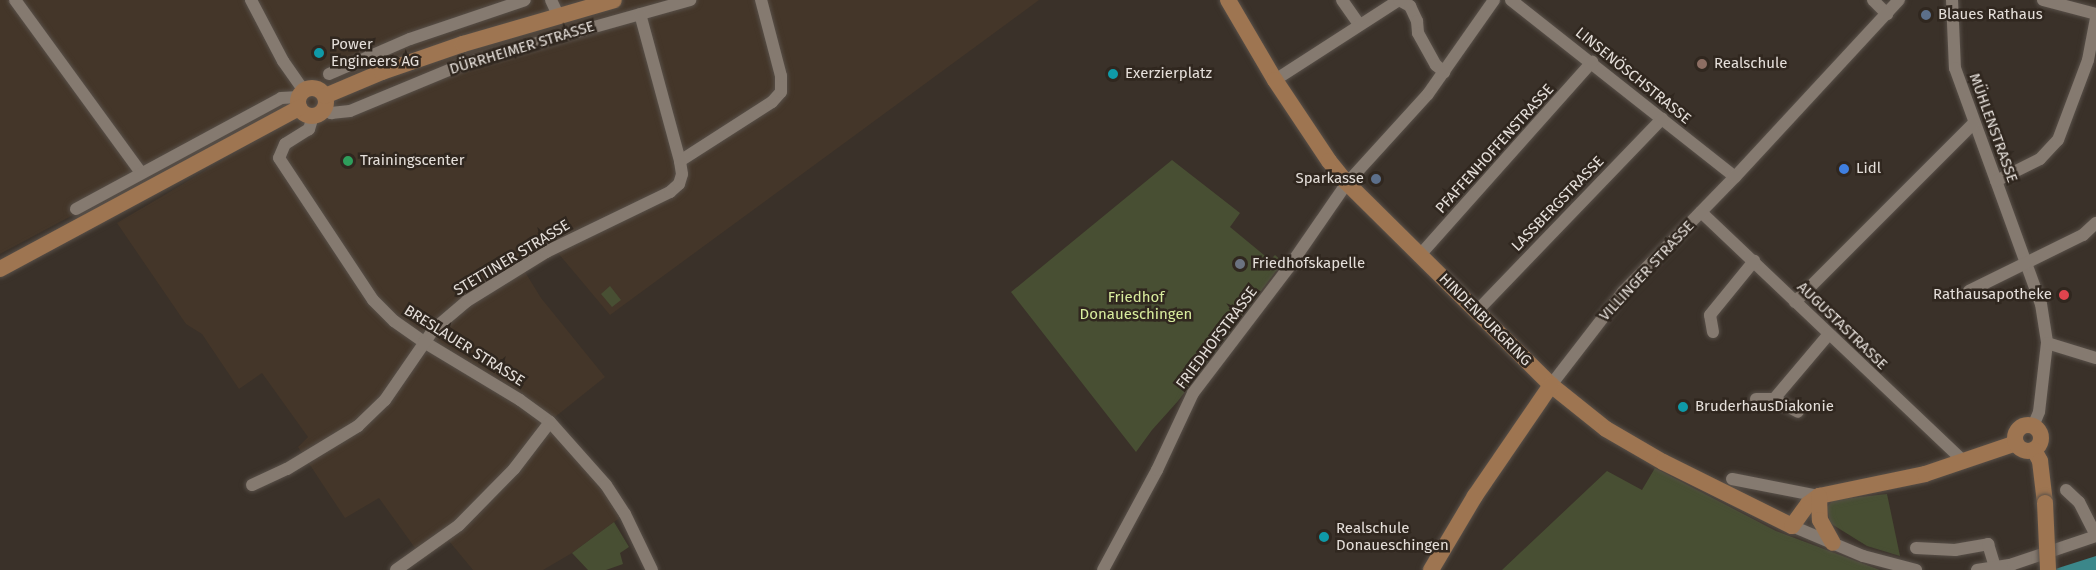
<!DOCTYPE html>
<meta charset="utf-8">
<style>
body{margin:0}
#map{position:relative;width:2096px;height:570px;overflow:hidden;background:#3a3129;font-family:"Fira Sans",sans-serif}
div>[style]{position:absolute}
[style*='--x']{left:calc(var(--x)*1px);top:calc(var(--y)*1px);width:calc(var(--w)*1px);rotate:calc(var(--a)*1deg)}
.built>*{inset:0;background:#443629}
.green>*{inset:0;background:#484f33}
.water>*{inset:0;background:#3b878a}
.roads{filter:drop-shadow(0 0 2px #585049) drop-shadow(0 0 2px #585049)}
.minor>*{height:12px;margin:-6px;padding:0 6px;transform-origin:6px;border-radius:6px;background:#857a70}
.major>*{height:16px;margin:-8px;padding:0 8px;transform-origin:8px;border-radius:8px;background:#9e7551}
.major>.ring{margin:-8px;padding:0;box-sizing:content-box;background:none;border:16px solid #9e7551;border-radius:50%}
.bridges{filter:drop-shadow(0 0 2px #585049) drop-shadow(0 0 2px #585049)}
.major-bridge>*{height:16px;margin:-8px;padding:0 8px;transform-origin:8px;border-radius:8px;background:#9e7551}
.dots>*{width:16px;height:16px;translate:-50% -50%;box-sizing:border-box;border:3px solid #30271f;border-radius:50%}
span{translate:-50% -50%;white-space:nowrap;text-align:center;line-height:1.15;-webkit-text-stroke:5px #30271f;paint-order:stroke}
.poi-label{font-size:15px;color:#e5dfda}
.left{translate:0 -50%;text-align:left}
.right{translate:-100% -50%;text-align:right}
.street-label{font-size:15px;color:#e5dfda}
.park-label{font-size:15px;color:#d8ec9d}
</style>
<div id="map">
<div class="built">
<i style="clip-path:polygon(0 0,1039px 0,610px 315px,558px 253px,525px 272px,541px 298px,605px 377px,550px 421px,625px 514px,572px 553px,543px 570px,473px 570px,449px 541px,423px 559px,379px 498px,345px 518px,298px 447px,308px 437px,262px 373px,239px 389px,202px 334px,186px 324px,117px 223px,259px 139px,257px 123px,118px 191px,0 254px)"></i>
</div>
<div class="green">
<i style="clip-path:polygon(1172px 160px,1240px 213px,1230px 227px,1270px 260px,1275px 255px,1283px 262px,1178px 401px,1152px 430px,1136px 452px,1011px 292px)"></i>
<i style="clip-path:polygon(610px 286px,621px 300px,612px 307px,601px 294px)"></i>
<i style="clip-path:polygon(1655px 468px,1776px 531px,1880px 570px,1502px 570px,1607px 471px,1642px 490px)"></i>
<i style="clip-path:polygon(1887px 494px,1900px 556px,1867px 546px,1830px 523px,1827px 507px,1833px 500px)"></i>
<i style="clip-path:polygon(614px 522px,629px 547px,620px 553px,623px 564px,606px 570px,588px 570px,572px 553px)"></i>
</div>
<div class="water">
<i style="clip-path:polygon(2096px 556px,2096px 570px,2052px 570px)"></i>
</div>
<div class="roads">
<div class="minor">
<i style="--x:15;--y:0;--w:214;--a:53.9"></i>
<i style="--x:251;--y:0;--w:69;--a:62.3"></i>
<i style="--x:283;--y:61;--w:35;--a:55"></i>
<i style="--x:551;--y:0;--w:17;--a:65"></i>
<i style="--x:1342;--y:0;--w:29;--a:55"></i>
<i style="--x:1511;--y:0;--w:285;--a:38.3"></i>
<i style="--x:1873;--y:0;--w:20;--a:45"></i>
<i style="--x:1952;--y:0;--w:68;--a:87.5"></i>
<i style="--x:1955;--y:68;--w:251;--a:70"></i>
<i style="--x:2041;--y:304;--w:39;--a:81"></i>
<i style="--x:2047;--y:343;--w:69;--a:96.6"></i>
<i style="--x:2039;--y:412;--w:15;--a:113"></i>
<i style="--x:2043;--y:0;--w:55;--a:14.8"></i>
<i style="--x:329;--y:74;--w:88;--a:-23.4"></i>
<i style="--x:410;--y:39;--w:121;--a:-18.7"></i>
<i style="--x:1275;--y:80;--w:148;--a:-32.8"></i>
<i style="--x:1399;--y:0;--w:13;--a:29"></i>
<i style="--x:1410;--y:6;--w:17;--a:65"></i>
<i style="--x:1417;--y:21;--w:12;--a:85"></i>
<i style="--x:1418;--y:33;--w:37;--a:61"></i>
<i style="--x:1436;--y:65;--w:11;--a:41"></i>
<i style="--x:323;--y:110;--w:9;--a:21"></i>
<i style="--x:331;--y:113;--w:19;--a:-6"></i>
<i style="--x:350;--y:111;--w:126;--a:-22.5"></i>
<i style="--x:466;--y:63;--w:233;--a:-15.7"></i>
<i style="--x:313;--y:116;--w:14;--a:107"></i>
<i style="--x:309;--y:129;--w:28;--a:148"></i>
<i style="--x:285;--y:144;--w:15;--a:113"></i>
<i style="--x:279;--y:158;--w:170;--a:56.5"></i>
<i style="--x:373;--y:300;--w:30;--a:45"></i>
<i style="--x:394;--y:321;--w:37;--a:35"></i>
<i style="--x:424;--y:342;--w:112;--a:31.1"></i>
<i style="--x:520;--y:400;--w:37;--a:36"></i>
<i style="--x:550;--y:422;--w:84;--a:48.4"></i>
<i style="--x:606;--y:485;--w:35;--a:57"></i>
<i style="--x:625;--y:514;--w:62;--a:64.3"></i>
<i style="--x:680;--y:161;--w:109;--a:-32.7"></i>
<i style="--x:772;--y:102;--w:13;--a:-48"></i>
<i style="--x:781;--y:92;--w:16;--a:-90"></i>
<i style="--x:781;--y:76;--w:79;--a:-104.7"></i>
<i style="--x:1996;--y:181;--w:49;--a:-26.6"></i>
<i style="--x:2040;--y:159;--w:26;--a:-47"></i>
<i style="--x:2058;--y:140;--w:85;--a:-69.4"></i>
<i style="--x:2088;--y:60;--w:43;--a:-79.2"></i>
<i style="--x:76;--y:209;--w:233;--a:-28.4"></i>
<i style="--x:281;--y:98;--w:18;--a:-3"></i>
<i style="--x:1701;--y:212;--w:361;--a:43.5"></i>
<i style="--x:1420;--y:255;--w:259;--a:-48.3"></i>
<i style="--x:1969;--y:291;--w:127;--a:-26.2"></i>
<i style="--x:2083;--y:235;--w:18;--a:-43"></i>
<i style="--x:1795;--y:302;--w:252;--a:-45"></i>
<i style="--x:1477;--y:311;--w:267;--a:-46.1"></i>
<i style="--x:1713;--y:332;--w:17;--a:-100"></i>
<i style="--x:1710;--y:315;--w:70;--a:-50.8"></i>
<i style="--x:2047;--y:343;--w:51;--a:17"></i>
<i style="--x:1551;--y:385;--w:118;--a:-52.3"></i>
<i style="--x:1623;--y:292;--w:161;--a:-45.8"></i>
<i style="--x:1735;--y:177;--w:241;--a:-47.2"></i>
<i style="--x:1756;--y:399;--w:18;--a:0"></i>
<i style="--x:1774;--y:399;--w:27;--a:28"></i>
<i style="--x:1774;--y:399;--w:85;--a:-49.8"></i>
<i style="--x:1732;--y:479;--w:89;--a:11.1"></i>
<i style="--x:252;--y:485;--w:38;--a:-25"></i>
<i style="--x:287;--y:469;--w:83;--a:-31.2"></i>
<i style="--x:358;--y:426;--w:37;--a:-44"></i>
<i style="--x:385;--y:400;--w:86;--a:-55.4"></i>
<i style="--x:434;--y:329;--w:43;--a:-40.3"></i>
<i style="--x:467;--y:301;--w:93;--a:-31.8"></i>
<i style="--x:546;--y:252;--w:138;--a:-25.8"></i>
<i style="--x:670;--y:192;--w:12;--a:-42"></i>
<i style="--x:679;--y:184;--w:10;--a:-73"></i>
<i style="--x:682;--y:174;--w:13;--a:-99"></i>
<i style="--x:680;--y:161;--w:152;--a:-105.2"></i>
<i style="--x:2066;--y:490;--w:18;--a:43"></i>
<i style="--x:2079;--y:502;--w:37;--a:63"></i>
<i style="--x:1792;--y:526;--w:77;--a:22.9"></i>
<i style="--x:1863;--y:556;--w:55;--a:14.8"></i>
<i style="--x:1916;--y:548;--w:39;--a:3"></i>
<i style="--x:1955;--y:550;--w:34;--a:-10"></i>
<i style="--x:1988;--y:544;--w:24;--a:73"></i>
<i style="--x:396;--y:570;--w:77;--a:-35.5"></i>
<i style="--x:459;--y:525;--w:78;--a:-45.5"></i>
<i style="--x:514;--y:469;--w:59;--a:-52.5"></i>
<i style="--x:1103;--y:570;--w:114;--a:-61.6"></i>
<i style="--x:1157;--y:470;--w:85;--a:-64.9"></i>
<i style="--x:1193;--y:393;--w:158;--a:-52.7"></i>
<i style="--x:1289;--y:267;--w:102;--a:-55.4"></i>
<i style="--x:1347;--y:183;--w:120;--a:-47.7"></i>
<i style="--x:1428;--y:94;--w:115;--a:-54.9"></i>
<i style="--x:1977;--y:570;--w:36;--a:-9"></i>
<i style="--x:2013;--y:564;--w:88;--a:-18.6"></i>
</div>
<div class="major">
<i style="--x:1228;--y:0;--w:93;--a:59.6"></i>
<i style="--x:1275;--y:80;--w:97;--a:56.3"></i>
<i style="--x:1329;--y:161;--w:28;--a:51"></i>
<i style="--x:1347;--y:183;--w:287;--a:44.7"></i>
<i style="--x:1551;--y:385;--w:70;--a:38.7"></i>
<i style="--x:1606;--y:429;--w:66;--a:30.1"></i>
<i style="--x:1663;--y:462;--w:144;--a:26.4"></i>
<i style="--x:1792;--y:526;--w:27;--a:-54"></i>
<i style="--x:1808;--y:504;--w:14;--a:-36"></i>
<i style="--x:1819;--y:496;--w:108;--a:-11.7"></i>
<i style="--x:1925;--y:474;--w:96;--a:-18.8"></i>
<i class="ring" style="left:298px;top:88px;width:12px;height:12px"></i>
<i style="--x:325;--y:96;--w:62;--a:-22.8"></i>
<i style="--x:382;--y:72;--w:86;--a:-19.1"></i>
<i style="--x:463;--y:44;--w:157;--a:-16.2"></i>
<i style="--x:0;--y:269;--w:340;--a:-28.3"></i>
<i class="ring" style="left:2015px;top:425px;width:10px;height:10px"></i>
<i style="--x:2034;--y:450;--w:13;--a:61"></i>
<i style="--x:2040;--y:461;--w:42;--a:83.2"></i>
<i style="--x:1819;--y:496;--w:24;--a:88"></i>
<i style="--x:1820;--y:520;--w:26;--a:61"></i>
<i style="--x:1431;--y:570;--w:86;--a:-59.3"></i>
<i style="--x:1475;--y:496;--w:135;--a:-55.6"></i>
</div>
</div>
<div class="bridges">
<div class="major-bridge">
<i style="--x:2045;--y:503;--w:67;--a:87.4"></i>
</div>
</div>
<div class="dots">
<i style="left:1926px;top:15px;background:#5c6f8a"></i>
<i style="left:319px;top:53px;background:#0f9aa8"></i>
<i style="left:1702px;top:64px;background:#8d6e63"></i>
<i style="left:1113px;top:74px;background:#0f9aa8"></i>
<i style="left:348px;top:161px;background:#2e9e5b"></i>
<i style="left:1844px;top:169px;background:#3f7fe0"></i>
<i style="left:1376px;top:179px;background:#5c6f8a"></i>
<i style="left:1240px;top:264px;background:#6b7280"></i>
<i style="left:2064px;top:295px;background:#e0444e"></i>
<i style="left:1683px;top:407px;background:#0f9aa8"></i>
<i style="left:1324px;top:537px;background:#0f9aa8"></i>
</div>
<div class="poi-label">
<span class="left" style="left:1938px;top:15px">Blaues Rathaus</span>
<span class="left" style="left:331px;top:53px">Power<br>Engineers AG</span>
<span class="left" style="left:1714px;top:64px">Realschule</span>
<span class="left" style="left:1125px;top:74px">Exerzierplatz</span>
<span class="left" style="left:360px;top:161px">Trainingscenter</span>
<span class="left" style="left:1856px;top:169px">Lidl</span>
<span class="right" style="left:1364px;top:179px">Sparkasse</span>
<span class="left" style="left:1252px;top:264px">Friedhofskapelle</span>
<span class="right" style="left:2052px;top:295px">Rathausapotheke</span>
<span class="left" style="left:1695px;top:407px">BruderhausDiakonie</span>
<span class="left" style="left:1336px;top:537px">Realschule<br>Donaueschingen</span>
</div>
<div class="street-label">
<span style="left:522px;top:48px;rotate:-17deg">DÜRRHEIMER STRASSE</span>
<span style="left:1633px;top:76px;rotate:39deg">LINSENÖSCHSTRASSE</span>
<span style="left:1993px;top:128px;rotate:70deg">MÜHLENSTRASSE</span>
<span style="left:1495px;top:149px;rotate:-48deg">PFAFFENHOFFENSTRASSE</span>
<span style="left:1558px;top:204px;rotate:-46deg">LASSBERGSTRASSE</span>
<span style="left:512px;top:258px;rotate:-31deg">STETTINER STRASSE</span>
<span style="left:1647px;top:271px;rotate:-47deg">VILLINGER STRASSE</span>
<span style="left:1485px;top:320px;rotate:45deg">HINDENBURGRING</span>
<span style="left:1842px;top:326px;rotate:44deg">AUGUSTASTRASSE</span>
<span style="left:1217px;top:338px;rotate:-53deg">FRIEDHOFSTRASSE</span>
<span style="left:464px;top:346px;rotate:32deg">BRESLAUER STRASSE</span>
</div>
<div class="park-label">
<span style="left:1136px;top:306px">Friedhof<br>Donaueschingen</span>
</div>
</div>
